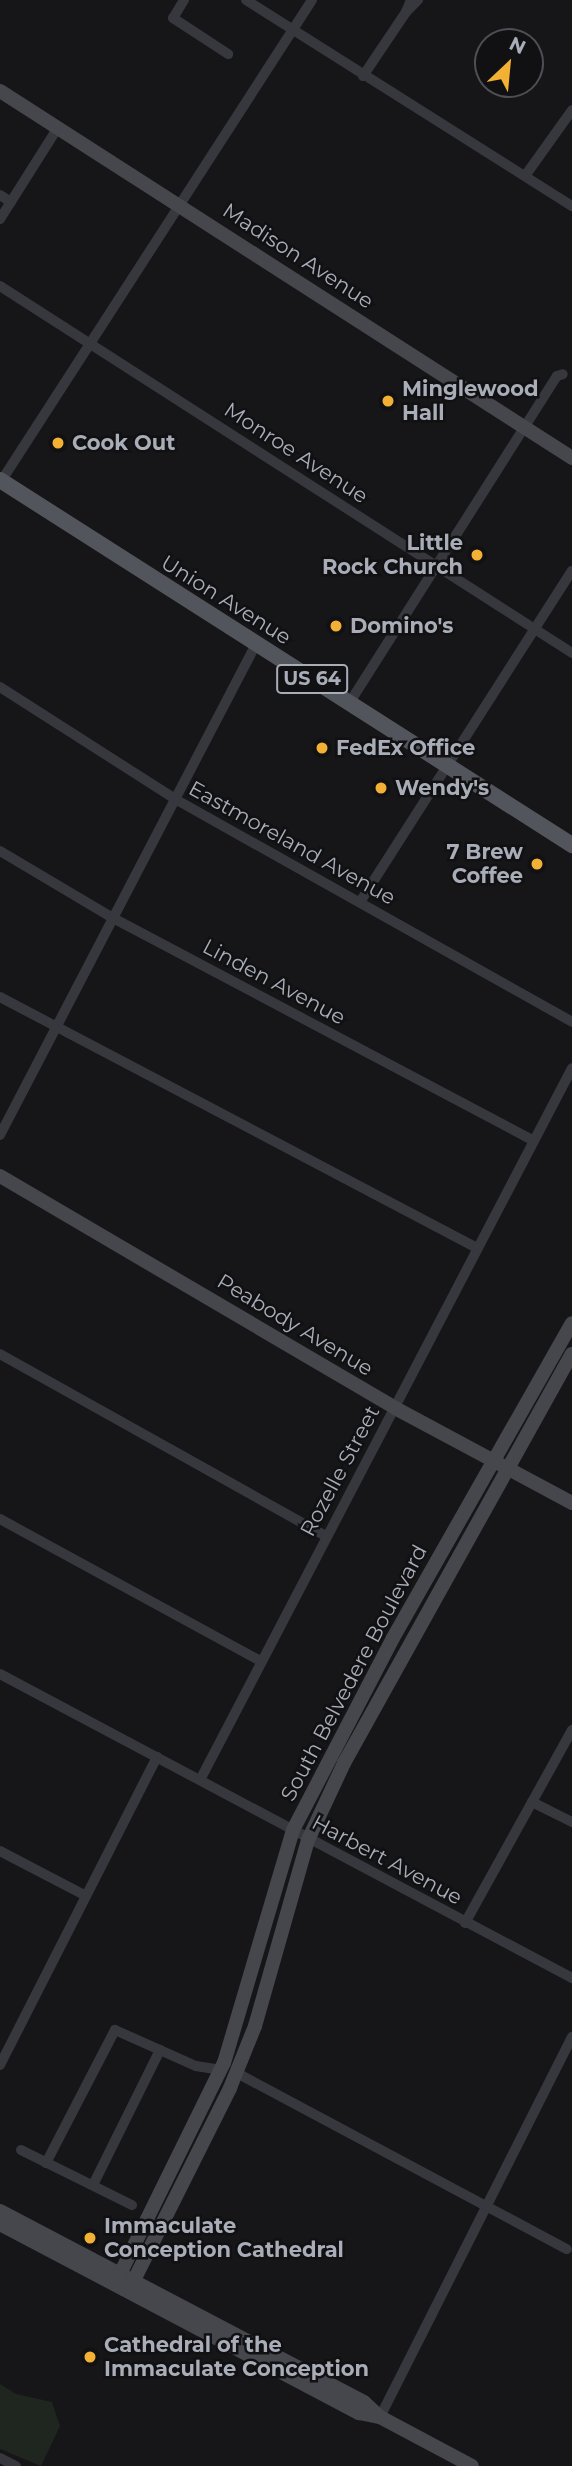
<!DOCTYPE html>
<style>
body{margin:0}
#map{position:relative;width:572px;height:2466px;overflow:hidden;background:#161618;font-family:Montserrat,sans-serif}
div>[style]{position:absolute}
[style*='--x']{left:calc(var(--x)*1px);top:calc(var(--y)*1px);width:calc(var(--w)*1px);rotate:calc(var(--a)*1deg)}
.green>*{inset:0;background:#1e261f}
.street>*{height:10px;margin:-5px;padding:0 5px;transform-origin:5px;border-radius:5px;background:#37383d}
.secondary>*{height:14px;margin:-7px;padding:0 7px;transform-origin:7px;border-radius:7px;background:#45474d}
.primary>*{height:16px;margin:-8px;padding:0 8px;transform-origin:8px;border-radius:8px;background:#53555c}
.dots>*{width:19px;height:19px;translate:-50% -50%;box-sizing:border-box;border:4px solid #111113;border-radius:50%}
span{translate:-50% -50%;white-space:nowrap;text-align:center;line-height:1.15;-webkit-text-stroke:5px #111113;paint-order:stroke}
.shield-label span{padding:2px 5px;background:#111113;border:2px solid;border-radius:5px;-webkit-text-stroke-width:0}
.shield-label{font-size:19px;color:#a8adb8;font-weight:700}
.street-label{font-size:21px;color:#a8adb8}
.poi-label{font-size:21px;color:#a8adb8;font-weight:700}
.left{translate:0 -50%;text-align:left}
.right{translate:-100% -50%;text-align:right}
.north{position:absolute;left:474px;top:28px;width:70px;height:70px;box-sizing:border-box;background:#111113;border:2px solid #4d4f55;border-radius:50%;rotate:26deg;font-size:19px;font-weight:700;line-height:28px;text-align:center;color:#a8adb8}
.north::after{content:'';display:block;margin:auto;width:24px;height:32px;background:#f2b134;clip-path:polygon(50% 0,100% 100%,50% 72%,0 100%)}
</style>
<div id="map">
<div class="green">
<i style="clip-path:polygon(0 2384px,16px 2394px,52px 2402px,60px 2426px,41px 2466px,0 2449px)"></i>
</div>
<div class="street">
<i style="--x:184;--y:0;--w:21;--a:121"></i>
<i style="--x:173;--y:18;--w:66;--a:33.2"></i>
<i style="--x:246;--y:0;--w:386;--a:32.3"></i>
<i style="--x:411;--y:0;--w:13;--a:113"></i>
<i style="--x:406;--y:12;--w:17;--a:-45"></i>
<i style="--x:363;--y:76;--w:77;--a:-56.1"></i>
<i style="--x:525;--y:176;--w:81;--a:-54.5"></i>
<i style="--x:0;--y:195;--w:13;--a:32"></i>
<i style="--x:0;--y:219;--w:107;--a:-57.7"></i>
<i style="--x:0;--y:286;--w:680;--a:32.68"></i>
<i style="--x:0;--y:483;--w:575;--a:-57.14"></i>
<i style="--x:0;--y:687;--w:208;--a:32.6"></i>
<i style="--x:175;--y:799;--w:455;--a:29.3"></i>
<i style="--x:350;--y:702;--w:386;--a:-57.6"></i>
<i style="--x:557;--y:376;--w:6;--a:-18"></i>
<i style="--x:0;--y:851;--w:131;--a:30.7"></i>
<i style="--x:113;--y:918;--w:476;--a:27.9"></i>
<i style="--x:360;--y:902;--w:393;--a:-57.4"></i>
<i style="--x:0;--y:997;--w:539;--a:27.75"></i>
<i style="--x:0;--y:1135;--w:554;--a:-62.46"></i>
<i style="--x:0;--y:1354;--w:373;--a:29.2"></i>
<i style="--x:0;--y:1519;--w:298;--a:28.6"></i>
<i style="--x:0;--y:1674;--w:648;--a:27.99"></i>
<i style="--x:200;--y:1780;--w:803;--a:-62.41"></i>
<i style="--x:532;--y:1802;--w:45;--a:26.6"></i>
<i style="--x:0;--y:1851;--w:97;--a:27.6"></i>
<i style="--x:465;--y:1923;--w:221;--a:-61"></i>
<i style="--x:0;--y:2065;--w:346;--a:-63"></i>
<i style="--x:235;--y:2072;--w:376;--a:28.1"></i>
<i style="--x:21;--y:2150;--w:124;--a:26.4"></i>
<i style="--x:46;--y:2163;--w:150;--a:-62.6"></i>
<i style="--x:115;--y:2030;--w:89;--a:24"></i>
<i style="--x:196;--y:2066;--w:24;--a:9"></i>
<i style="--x:93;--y:2185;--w:151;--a:-63.6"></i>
<i style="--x:380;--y:2417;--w:426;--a:-63.2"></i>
<i style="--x:0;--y:2458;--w:18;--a:27"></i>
</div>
<div class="secondary">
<i style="--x:0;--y:91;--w:680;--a:32.68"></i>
<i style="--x:0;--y:1176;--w:458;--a:30.4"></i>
<i style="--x:395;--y:1408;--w:201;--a:28.2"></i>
<i style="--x:0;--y:2211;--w:411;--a:27.7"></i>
<i style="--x:364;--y:2402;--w:22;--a:43"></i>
<i style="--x:380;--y:2417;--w:104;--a:28"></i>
<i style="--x:0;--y:2224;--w:406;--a:27.8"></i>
<i style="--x:359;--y:2413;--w:20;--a:11"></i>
<i style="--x:124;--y:2289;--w:16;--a:-105"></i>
<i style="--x:120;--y:2274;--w:235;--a:-63.8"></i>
<i style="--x:224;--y:2063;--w:243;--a:-73.5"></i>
<i style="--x:293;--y:1830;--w:216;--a:-62.5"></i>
<i style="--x:393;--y:1638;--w:362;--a:-60.4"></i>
<i style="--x:124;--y:2289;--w:13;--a:-42"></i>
<i style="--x:134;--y:2280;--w:215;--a:-63.4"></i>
<i style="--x:230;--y:2088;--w:67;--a:-68"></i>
<i style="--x:255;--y:2026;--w:193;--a:-74.1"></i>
<i style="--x:308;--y:1840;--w:85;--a:-64.9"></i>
<i style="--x:344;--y:1763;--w:468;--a:-60.9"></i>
</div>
<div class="primary">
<i style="--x:0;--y:480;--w:679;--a:32.54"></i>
</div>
<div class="dots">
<i style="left:388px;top:401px;background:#f2b134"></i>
<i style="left:58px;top:443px;background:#f2b134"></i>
<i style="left:477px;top:555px;background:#f2b134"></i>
<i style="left:336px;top:626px;background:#f2b134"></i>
<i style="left:322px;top:748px;background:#f2b134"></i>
<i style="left:381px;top:788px;background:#f2b134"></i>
<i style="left:537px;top:864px;background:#f2b134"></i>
<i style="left:90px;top:2238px;background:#f2b134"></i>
<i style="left:90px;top:2357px;background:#f2b134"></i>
</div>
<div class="shield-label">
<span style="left:312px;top:679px">US 64</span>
</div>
<div class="street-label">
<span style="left:298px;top:256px;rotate:33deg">Madison Avenue</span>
<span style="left:296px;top:453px;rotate:33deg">Monroe Avenue</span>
<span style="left:226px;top:600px;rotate:32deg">Union Avenue</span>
<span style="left:292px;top:843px;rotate:29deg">Eastmoreland Avenue</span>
<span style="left:274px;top:982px;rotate:28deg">Linden Avenue</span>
<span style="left:295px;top:1325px;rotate:31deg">Peabody Avenue</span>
<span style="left:340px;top:1471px;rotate:-62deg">Rozelle Street</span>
<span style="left:354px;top:1673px;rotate:-62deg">South Belvedere Boulevard</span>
<span style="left:387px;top:1860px;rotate:28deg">Harbert Avenue</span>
</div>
<div class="poi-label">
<span class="left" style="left:402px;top:401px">Minglewood<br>Hall</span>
<span class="left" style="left:72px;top:443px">Cook Out</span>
<span class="right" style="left:463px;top:555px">Little<br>Rock Church</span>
<span class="left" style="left:350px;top:626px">Domino's</span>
<span class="left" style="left:336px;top:748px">FedEx Office</span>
<span class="left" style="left:395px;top:788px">Wendy's</span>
<span class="right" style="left:523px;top:864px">7 Brew<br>Coffee</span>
<span class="left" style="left:104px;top:2238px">Immaculate<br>Conception Cathedral</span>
<span class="left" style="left:104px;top:2357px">Cathedral of the<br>Immaculate Conception</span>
</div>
<div class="north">N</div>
</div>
